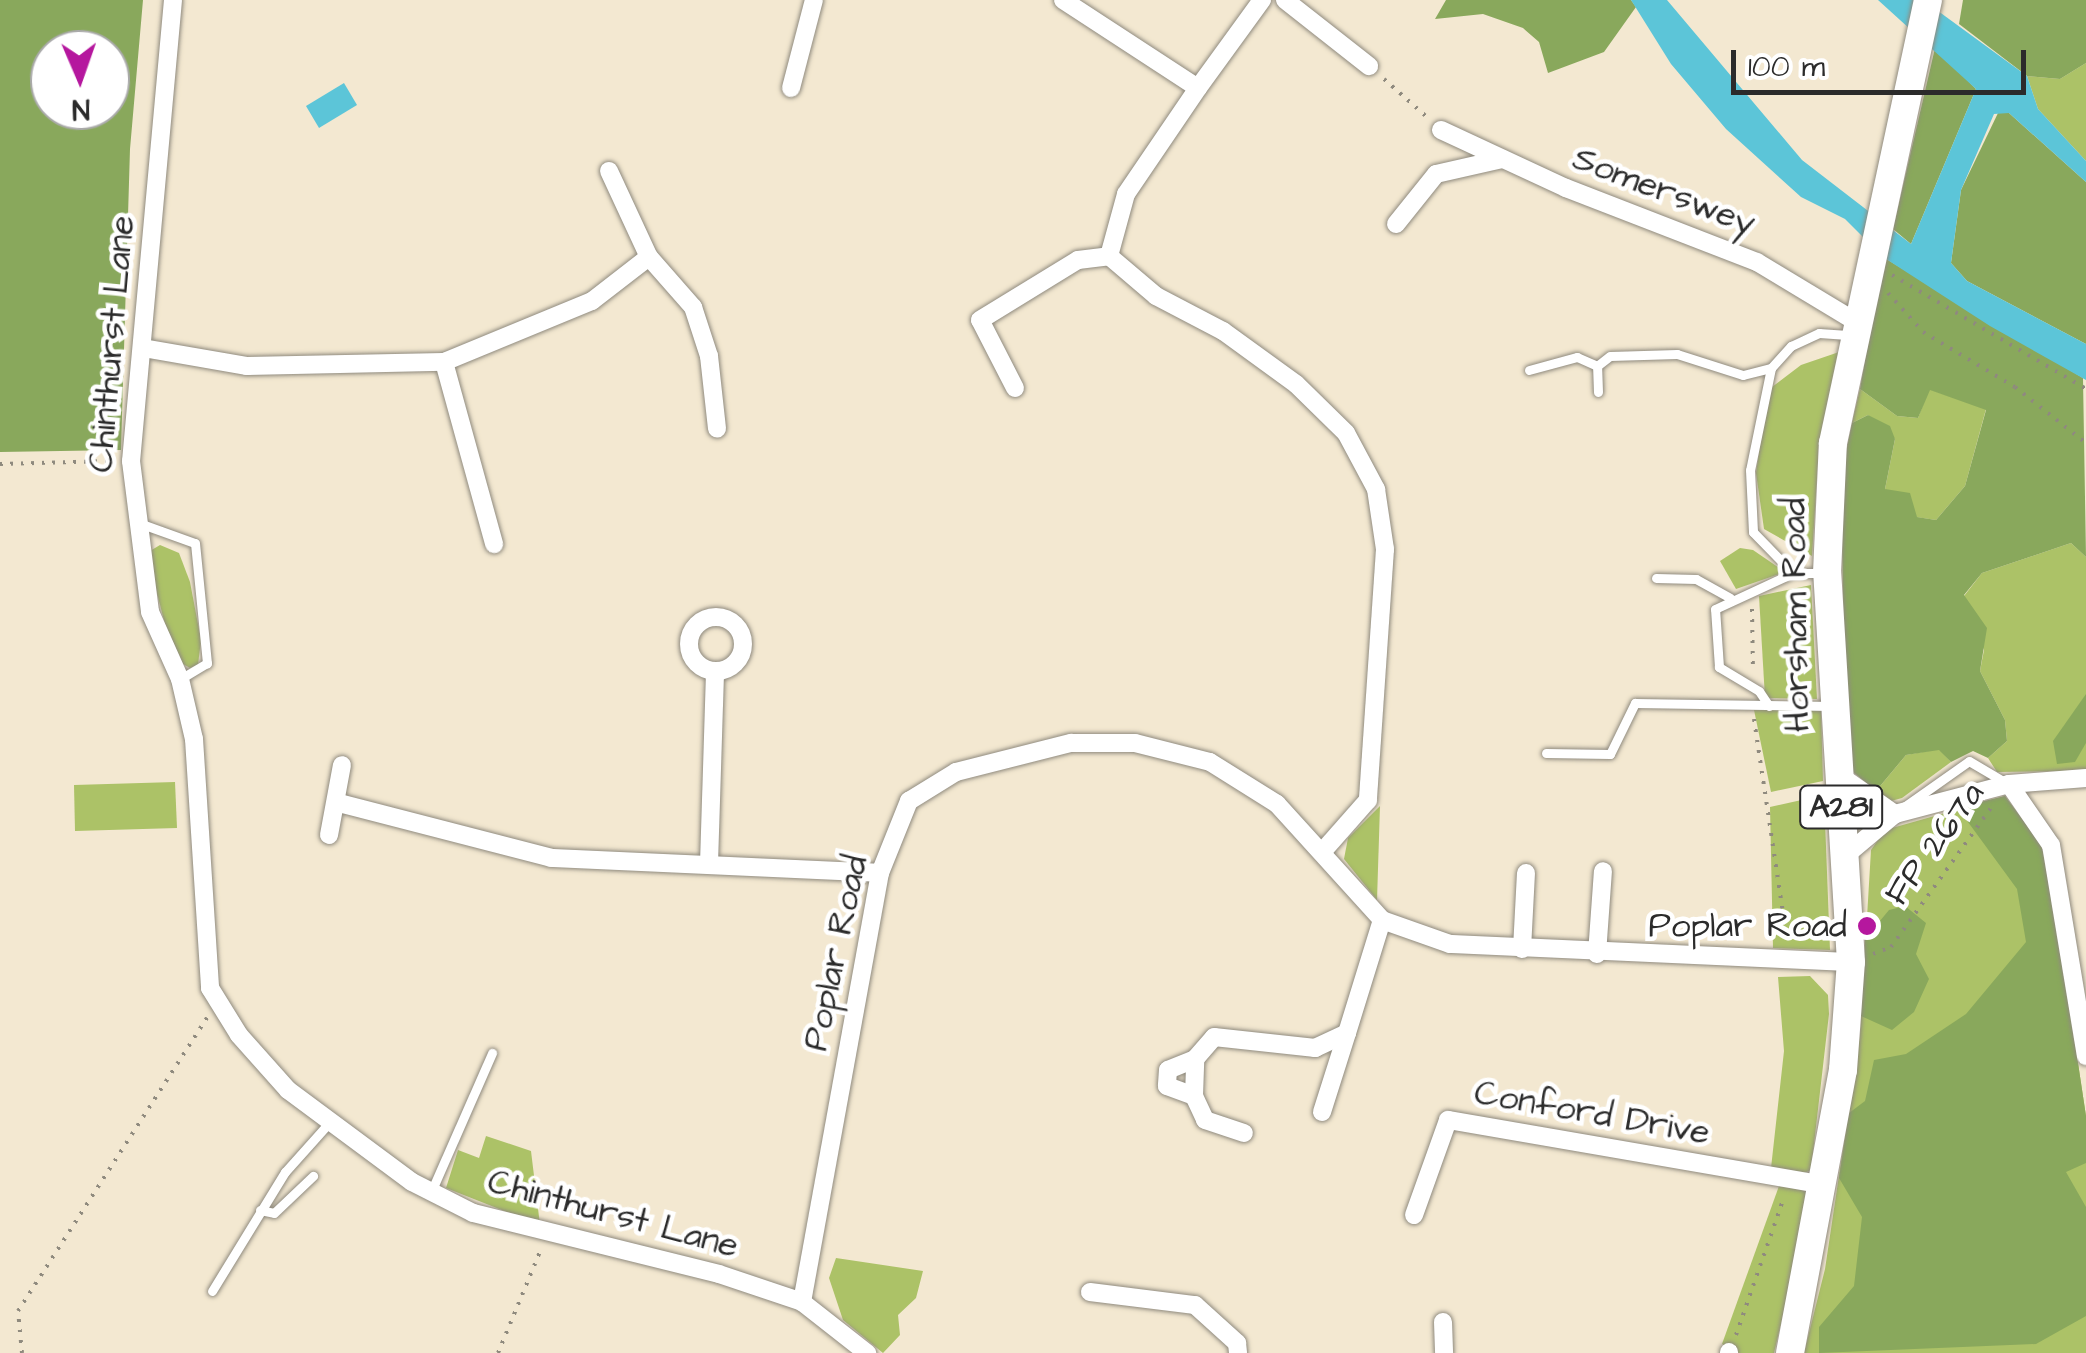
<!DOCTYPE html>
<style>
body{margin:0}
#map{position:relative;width:2086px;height:1353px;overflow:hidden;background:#f3e8d1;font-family:"Architects Daughter",sans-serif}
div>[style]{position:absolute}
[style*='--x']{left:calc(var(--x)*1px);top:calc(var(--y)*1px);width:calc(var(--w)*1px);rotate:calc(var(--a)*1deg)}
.green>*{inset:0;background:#acc267}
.forest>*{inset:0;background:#89a85c}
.water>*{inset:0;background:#5cc5d8}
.path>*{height:4px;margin-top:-2px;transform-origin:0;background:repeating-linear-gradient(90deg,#8f8a7e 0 2.5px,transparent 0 10.5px)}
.roads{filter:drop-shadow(0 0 2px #8f8a7e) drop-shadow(0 0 2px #8f8a7e)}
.lane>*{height:9px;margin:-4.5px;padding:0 4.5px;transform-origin:4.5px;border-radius:4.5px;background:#fff}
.street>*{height:18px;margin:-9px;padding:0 9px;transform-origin:9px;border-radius:9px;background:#fff}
.street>.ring{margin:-9px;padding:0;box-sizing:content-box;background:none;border:18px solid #fff;border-radius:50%}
.primary>*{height:28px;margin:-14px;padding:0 14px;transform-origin:14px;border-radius:14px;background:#fff}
.dots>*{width:28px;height:28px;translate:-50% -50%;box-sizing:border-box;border:5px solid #fff;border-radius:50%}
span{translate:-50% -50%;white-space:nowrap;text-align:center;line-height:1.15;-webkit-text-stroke:9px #fff;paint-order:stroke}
.shield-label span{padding:2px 8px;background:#fff;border:2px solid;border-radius:8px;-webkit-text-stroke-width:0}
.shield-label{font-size:32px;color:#2b2b2b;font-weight:700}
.street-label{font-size:35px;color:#2b2b2b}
.poi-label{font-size:35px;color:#2b2b2b}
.right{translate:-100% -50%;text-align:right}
.north{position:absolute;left:30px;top:30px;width:100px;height:100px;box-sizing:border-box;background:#fff;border:2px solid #aaa;border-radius:50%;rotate:178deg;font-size:28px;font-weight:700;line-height:40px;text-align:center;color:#2b2b2b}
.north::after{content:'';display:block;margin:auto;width:35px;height:45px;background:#b5179e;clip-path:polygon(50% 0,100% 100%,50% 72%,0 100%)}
.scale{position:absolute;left:1731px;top:50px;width:295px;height:45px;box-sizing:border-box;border:5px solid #2b2b2b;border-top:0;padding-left:12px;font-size:30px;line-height:35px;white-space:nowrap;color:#2b2b2b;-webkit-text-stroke:8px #fff;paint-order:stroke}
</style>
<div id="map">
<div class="green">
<i style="clip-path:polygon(2086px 63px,2086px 161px,2038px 109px,2027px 76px,2060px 79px)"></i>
<i style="clip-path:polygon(1842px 351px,1819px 447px,1812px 556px,1764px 529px,1756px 473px,1768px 390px,1801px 365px)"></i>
<i style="clip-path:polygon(1860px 389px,1897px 416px,1918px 418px,1929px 389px,1986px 409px,1965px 486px,1936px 520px,1916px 517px,1885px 489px,1895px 439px,1868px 415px,1852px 423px)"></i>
<i style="clip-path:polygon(2071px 543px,2086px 557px,2086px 771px,1997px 772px,1988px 758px,2007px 741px,2005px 720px,1980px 671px,1984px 650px,1964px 596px,1982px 573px)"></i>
<i style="clip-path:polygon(160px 545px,179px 553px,190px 582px,201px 640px,198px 665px,190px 668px,174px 659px,151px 570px,150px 551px)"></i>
<i style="clip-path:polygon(1740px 548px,1753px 550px,1785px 572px,1736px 589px,1720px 561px)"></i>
<i style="clip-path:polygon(1811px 585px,1817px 699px,1765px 698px,1759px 596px)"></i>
<i style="clip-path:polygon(1754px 710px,1821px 710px,1823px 781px,1771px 792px)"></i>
<i style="clip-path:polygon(1939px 749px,1951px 762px,1902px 798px,1891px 801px,1876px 791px,1906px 755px)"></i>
<i style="clip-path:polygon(175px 782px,177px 828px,75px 831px,74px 785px)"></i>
<i style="clip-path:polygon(1824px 795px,1830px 950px,1773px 948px,1770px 807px)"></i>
<i style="clip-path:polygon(2005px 796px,2051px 884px,2086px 1116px,2086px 1353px,1804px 1353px,1825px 1269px,1860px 1035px,1871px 850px,1885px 830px)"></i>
<i style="clip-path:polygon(1380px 806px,1377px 900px,1344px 859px,1348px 838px)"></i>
<i style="clip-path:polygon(1810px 976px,1828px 995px,1829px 1014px,1811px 1170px,1804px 1173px,1771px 1168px,1784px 1051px,1778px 977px)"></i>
<i style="clip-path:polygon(486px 1136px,531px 1151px,540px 1225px,446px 1188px,458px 1150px,479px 1158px)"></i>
<i style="clip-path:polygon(1779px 1186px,1806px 1189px,1805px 1223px,1774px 1353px,1739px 1353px,1722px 1344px)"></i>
<i style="clip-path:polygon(836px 1258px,923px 1271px,916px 1298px,898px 1315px,900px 1335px,883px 1353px,843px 1320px,829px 1278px)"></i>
</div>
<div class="forest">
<i style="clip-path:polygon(evenodd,0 0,143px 0,130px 149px,121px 450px,0 452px,0 0,50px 50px,110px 50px,110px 110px,50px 110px,50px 50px)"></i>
<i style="clip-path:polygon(1446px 0,1631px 0,1636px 7px,1604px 52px,1548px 73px,1539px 42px,1523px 28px,1483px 14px,1435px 19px)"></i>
<i style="clip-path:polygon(1963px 0,2086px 0,2086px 63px,2060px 79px,2027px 76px,1959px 24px)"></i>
<i style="clip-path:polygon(1935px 48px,1976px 89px,1911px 244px,1893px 229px)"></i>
<i style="clip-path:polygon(1998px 113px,2009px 113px,2086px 182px,2086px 344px,1967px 281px,1951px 263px,1961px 190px)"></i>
<i style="clip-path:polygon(1883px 257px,2083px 378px,2086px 557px,2071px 543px,1982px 573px,1964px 595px,1987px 628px,1980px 671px,2005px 720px,2007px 741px,1988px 758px,1973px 751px,1951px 762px,1939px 750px,1906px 755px,1876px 791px,1846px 766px,1841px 476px,1852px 423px,1868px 415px,1890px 426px,1895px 439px,1885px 489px,1910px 493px,1917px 517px,1936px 520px,1965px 486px,1986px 410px,1930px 390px,1918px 418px,1897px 416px,1860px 389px)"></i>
<i style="clip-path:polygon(2086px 694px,2086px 743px,2075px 762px,2057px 764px,2053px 741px)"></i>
<i style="clip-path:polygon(2005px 796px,2041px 844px,2051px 884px,2086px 1116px,2086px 1163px,2066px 1172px,2086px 1207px,2086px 1316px,2036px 1344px,1819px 1353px,1819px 1327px,1854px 1286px,1862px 1217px,1839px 1178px,1849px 1113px,1865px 1101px,1874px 1060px,1906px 1054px,1966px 1014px,2026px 942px,2017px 889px,1968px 822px,1972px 804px)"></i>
<i style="clip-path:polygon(1905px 906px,1926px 923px,1916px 954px,1929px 979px,1914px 1012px,1892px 1030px,1861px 1016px,1865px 939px,1889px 910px)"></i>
</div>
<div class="water">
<i style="clip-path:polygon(1631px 0,1667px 0,1802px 160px,1911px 244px,1976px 89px,1878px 0,1923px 0,2027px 76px,2038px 109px,2086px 161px,2086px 182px,2009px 113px,1994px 114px,1961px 190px,1951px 263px,1967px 281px,2086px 344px,2086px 380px,1990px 326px,1883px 257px,1845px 219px,1801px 197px,1726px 129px,1671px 64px)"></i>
<i style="clip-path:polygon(344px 83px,357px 105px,319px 128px,306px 106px)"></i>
</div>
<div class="path">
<i style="--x:1384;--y:79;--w:60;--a:41.6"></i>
<i style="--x:1892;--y:275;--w:225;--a:30.4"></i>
<i style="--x:1888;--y:293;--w:52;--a:48.1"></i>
<i style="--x:1923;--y:332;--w:107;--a:30.9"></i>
<i style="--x:2015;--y:387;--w:90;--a:38.3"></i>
<i style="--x:0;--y:464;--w:111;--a:-1.5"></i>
<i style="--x:1752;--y:609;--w:61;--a:89.1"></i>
<i style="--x:1754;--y:719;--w:195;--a:81.5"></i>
<i style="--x:1783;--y:912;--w:30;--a:94"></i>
<i style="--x:1873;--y:954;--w:19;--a:-21"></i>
<i style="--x:1891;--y:947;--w:171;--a:-54.3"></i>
<i style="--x:1736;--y:1335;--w:146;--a:-70.8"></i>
<i style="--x:22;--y:1353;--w:42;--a:-95.4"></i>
<i style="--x:18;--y:1311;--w:349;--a:-57.2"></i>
<i style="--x:498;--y:1353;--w:115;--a:-67.5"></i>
</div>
<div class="roads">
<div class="lane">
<i style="--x:1771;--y:368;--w:104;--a:101.6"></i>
<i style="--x:1750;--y:470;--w:62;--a:87.2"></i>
<i style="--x:1753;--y:532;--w:57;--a:45.7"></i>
<i style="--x:1529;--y:370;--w:50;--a:-15.2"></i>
<i style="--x:1577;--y:357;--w:22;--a:24"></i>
<i style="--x:1598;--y:392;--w:26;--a:-92"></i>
<i style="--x:1597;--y:366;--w:16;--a:-38"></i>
<i style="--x:1610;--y:356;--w:67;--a:-1.7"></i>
<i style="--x:1677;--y:354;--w:69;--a:17.7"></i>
<i style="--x:1743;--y:375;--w:29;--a:-14"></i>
<i style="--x:1771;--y:368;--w:30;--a:-48"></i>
<i style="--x:1791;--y:346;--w:31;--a:-25"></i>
<i style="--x:1819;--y:333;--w:32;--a:4"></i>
<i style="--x:139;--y:523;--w:59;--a:19.7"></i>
<i style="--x:195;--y:543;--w:121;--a:84.3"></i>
<i style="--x:207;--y:663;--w:31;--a:149"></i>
<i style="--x:1656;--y:578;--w:40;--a:1.4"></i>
<i style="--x:1696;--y:579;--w:39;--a:29"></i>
<i style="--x:1769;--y:706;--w:18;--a:-124"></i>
<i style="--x:1759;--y:691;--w:47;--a:-149"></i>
<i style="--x:1719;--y:667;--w:58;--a:-93.9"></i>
<i style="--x:1715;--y:609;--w:86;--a:-24.8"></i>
<i style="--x:1793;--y:573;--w:31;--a:0"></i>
<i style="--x:1546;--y:753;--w:64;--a:0.9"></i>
<i style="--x:1610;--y:754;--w:57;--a:-63.9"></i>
<i style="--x:1635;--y:703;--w:197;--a:0.9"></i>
<i style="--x:1901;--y:809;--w:83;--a:-35.2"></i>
<i style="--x:1969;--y:761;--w:45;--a:30.5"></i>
<i style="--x:431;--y:1192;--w:152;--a:-66.3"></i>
<i style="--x:260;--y:1210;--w:14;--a:12"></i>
<i style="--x:274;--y:1213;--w:54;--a:-43.5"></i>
<i style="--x:212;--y:1291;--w:140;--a:-58.5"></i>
<i style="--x:285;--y:1172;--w:64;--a:-48.1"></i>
</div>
<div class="street">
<i style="--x:173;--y:0;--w:463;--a:95.2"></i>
<i style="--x:131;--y:461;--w:152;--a:82.8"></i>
<i style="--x:150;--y:612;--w:73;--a:65.9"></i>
<i style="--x:180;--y:679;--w:62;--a:76.9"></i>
<i style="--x:194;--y:739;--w:250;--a:86.3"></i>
<i style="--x:210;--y:988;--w:55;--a:58.3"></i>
<i style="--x:239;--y:1035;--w:74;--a:48.3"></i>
<i style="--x:288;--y:1090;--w:154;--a:36.6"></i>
<i style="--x:412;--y:1182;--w:68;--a:26.9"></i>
<i style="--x:473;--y:1213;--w:253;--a:13.9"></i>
<i style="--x:719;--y:1274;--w:88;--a:18.6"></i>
<i style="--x:802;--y:1302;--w:83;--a:38.1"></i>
<i style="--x:1063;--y:0;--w:161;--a:33.1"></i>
<i style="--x:1198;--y:88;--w:128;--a:124.2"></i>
<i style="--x:1126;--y:194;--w:64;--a:105.3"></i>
<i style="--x:1285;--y:0;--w:107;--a:38.2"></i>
<i style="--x:791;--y:88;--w:91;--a:-75.4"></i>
<i style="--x:1198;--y:88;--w:109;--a:-54"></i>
<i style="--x:1441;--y:130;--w:138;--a:24.9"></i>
<i style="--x:1566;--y:188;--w:205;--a:21.2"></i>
<i style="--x:1757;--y:262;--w:118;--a:31.1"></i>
<i style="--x:609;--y:171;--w:95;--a:65.1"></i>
<i style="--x:649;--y:257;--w:67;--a:48.7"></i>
<i style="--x:693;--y:307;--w:52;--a:71.9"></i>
<i style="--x:709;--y:356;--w:73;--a:83.7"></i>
<i style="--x:1396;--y:224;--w:64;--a:-51.3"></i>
<i style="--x:1436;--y:174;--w:68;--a:-12.8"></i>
<i style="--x:1109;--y:256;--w:62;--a:40.4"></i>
<i style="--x:1156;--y:296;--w:76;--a:27.6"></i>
<i style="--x:1223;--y:331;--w:90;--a:36"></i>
<i style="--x:1296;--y:384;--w:70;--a:44.4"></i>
<i style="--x:1346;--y:433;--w:64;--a:61.8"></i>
<i style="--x:1376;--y:489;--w:61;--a:81.5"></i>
<i style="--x:1385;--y:549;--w:252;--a:93.9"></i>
<i style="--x:1368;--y:800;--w:68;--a:131.4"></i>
<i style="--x:143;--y:348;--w:106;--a:9.8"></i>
<i style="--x:247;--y:366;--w:197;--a:-1.2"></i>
<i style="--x:444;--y:362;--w:160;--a:-22.4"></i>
<i style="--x:592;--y:301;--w:72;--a:-37.7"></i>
<i style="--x:444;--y:362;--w:189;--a:74.6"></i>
<i style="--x:1015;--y:388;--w:76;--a:-117.2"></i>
<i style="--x:980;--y:320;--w:115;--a:-31.5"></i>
<i style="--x:1078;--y:260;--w:31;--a:-7"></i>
<i class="ring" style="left:689px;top:617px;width:36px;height:36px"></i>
<i style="--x:1838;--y:774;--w:70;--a:35.1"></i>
<i style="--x:2009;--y:784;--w:74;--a:55.5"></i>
<i style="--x:2051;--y:845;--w:214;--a:80.6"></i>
<i style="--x:339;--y:803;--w:219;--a:14.5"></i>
<i style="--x:551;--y:858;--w:329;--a:2.6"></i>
<i style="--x:329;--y:835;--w:71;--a:-79.5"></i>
<i style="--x:1846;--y:855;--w:64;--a:-39.9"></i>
<i style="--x:1895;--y:814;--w:118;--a:-14.7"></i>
<i style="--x:2009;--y:784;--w:77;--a:-4.5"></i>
<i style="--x:709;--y:864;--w:193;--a:-88.2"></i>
<i style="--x:1522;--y:949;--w:76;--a:-87"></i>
<i style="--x:1597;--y:954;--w:83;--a:-85.9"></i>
<i style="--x:1195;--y:1059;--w:29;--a:158"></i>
<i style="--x:1168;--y:1070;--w:16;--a:94"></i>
<i style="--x:1167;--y:1086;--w:29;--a:20"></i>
<i style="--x:1194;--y:1096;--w:37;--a:-88"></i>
<i style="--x:1195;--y:1059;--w:29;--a:-49"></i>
<i style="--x:1214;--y:1037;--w:102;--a:6.2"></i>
<i style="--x:1315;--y:1048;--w:35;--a:-25"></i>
<i style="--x:1347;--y:1033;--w:118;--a:-72.8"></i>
<i style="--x:1194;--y:1096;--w:26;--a:65"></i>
<i style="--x:1205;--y:1120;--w:41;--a:18.4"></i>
<i style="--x:1322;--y:1112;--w:83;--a:-72.4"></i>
<i style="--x:1414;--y:1215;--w:101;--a:-70.3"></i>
<i style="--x:1448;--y:1120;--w:383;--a:9.8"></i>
<i style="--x:1090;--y:1292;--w:106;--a:7.1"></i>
<i style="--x:1195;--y:1305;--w:57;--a:42.1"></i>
<i style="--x:1237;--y:1343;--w:10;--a:84"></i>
<i style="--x:802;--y:1302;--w:436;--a:-79.7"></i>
<i style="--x:880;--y:873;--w:78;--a:-68.1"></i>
<i style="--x:909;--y:801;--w:55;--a:-31.7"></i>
<i style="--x:956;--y:772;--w:119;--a:-14.2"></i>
<i style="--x:1071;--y:743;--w:64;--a:0"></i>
<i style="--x:1135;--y:743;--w:77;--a:14.2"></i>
<i style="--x:1210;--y:762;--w:79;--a:32.1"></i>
<i style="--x:1277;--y:804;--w:156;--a:47.8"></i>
<i style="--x:1382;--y:920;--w:72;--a:19.4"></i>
<i style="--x:1450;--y:944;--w:401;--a:2.6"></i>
<i style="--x:1443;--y:1322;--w:31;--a:88"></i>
<i style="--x:1729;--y:1353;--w:1;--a:-90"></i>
</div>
<div class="primary">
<i style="--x:1790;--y:1353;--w:288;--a:-79.4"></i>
<i style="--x:1843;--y:1070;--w:108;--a:-85.8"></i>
<i style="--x:1851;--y:962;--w:390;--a:-93.5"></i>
<i style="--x:1827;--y:573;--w:130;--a:-87.4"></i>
<i style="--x:1833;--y:443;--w:453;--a:-77.9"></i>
</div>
</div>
<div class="dots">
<i style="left:1867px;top:926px;background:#b5179e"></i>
</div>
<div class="shield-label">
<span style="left:1841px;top:807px">A281</span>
</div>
<div class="street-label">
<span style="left:1664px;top:191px;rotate:21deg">Somerswey</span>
<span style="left:112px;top:344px;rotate:-85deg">Chinthurst Lane</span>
<span style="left:1796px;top:615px;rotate:-91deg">Horsham Road</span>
<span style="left:1935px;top:844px;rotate:-54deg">FP 267a</span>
<span style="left:836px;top:953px;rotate:-78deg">Poplar Road</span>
<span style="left:1592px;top:1113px;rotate:10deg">Conford Drive</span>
<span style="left:613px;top:1214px;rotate:15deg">Chinthurst Lane</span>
</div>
<div class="poi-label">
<span class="right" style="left:1847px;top:926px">Poplar Road</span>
</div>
<div class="north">N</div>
<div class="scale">100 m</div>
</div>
